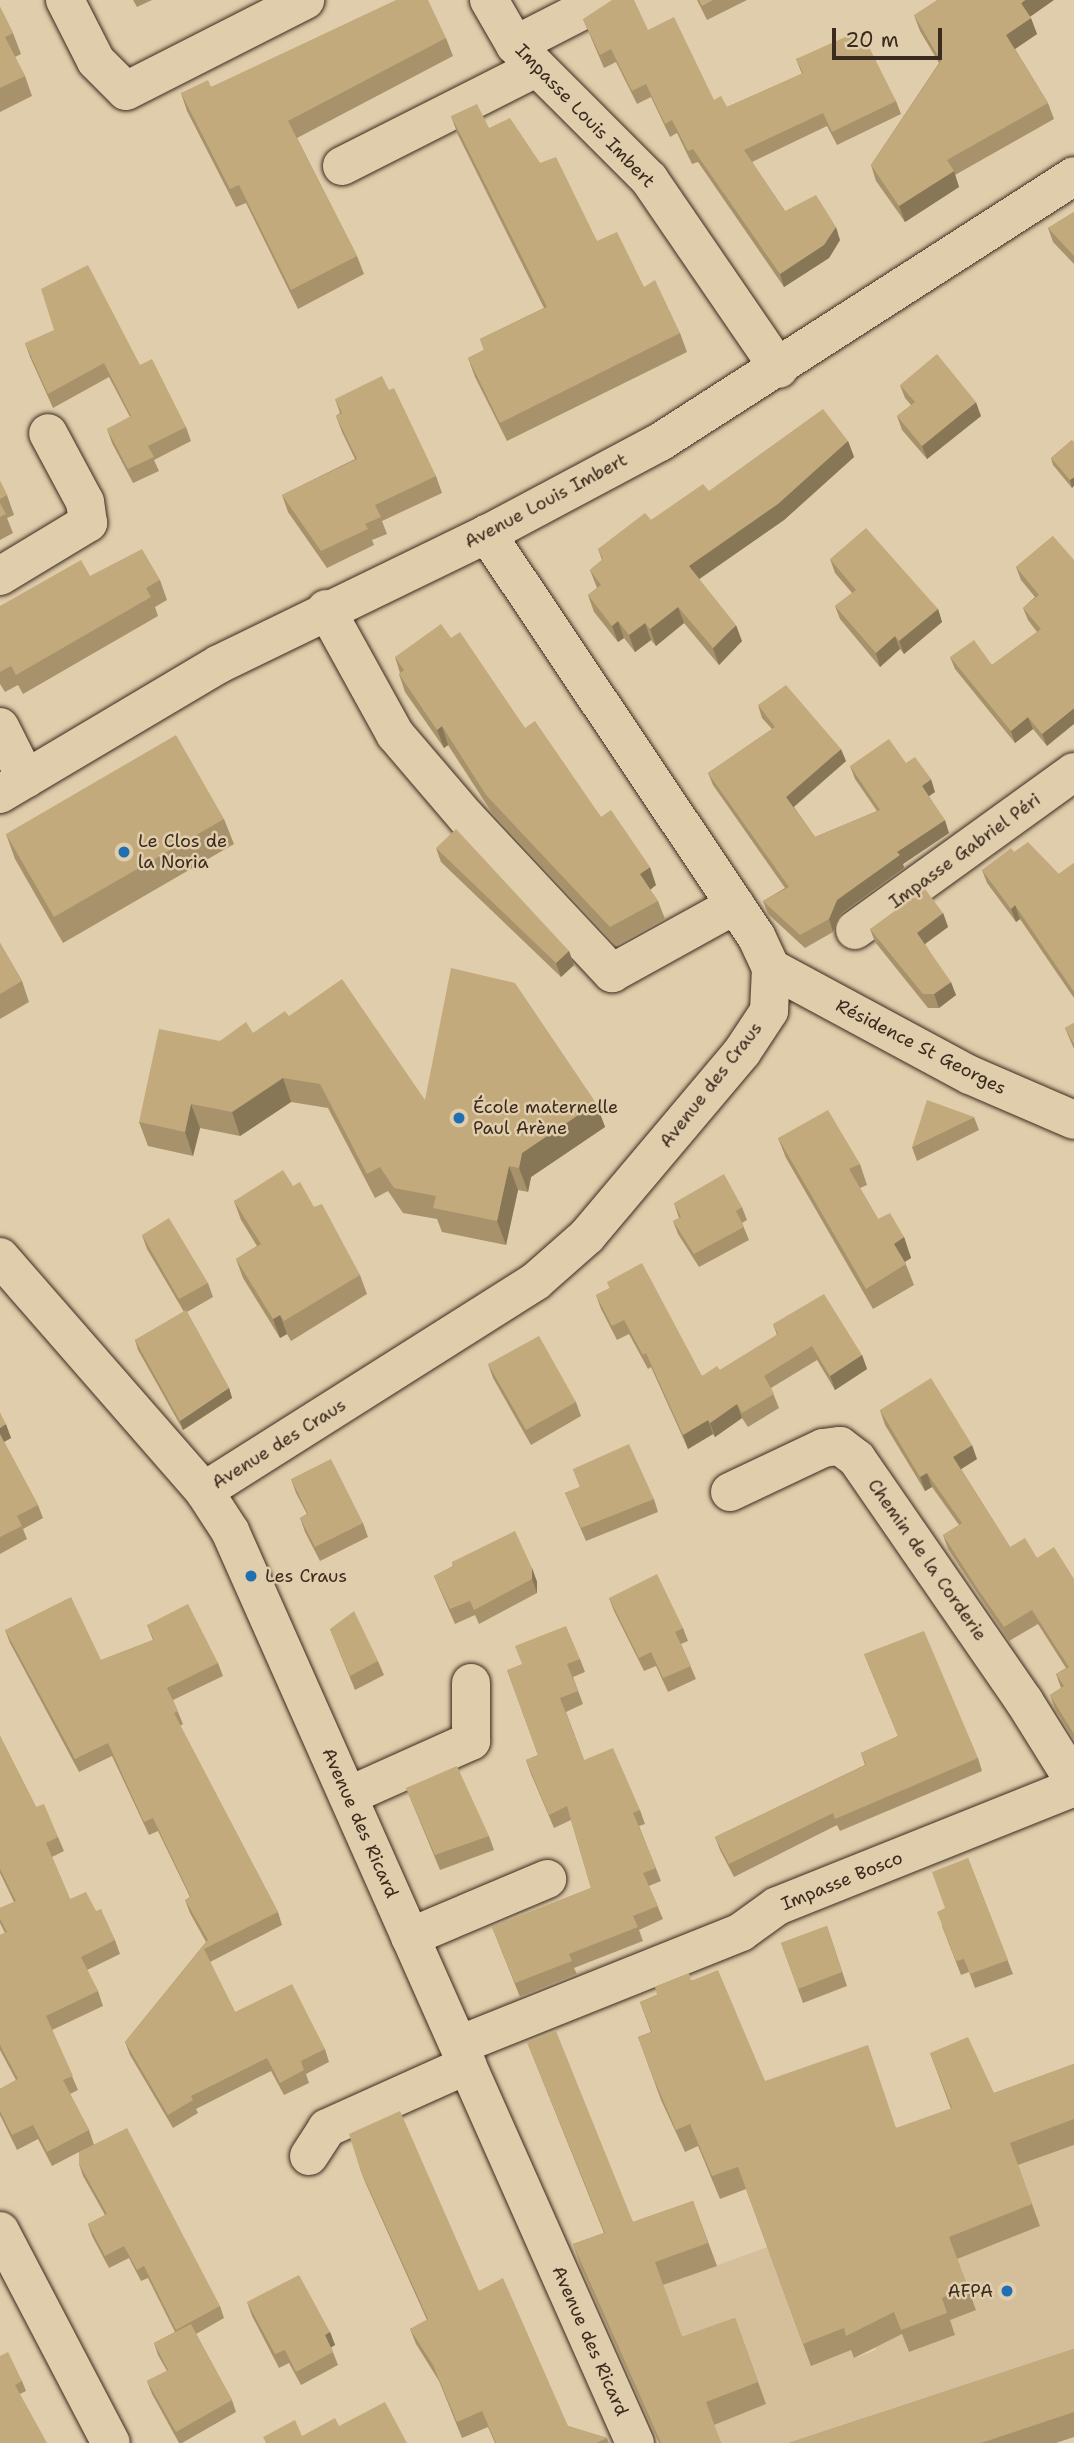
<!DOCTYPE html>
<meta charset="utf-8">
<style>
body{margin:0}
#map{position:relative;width:1074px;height:2443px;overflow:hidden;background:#e0cdab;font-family:"Shantell Sans",sans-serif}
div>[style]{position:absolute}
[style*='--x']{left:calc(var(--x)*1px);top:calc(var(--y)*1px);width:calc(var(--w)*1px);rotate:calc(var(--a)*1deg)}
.built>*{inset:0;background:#d4bf9a}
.roads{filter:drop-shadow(0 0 2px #3b2a1e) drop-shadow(0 0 2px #3b2a1e)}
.minor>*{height:38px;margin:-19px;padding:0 19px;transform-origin:19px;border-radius:19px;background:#e0cdab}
.wall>*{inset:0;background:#a7926b}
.shaded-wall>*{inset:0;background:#887757}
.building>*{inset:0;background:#c2aa7c}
.dots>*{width:19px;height:19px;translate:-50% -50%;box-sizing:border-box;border:4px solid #e0cdab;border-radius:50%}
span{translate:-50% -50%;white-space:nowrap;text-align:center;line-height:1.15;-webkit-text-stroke:5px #e0cdab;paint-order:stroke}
.street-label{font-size:18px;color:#3b2a1e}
.poi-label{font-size:18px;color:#3b2a1e}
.left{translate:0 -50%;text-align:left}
.right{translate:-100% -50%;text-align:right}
.scale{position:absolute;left:832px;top:28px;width:110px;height:32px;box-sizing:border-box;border:4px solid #3b2a1e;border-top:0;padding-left:9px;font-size:21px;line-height:24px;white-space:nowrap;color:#3b2a1e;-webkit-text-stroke:5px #e0cdab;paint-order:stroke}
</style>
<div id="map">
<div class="built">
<i style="clip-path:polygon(1074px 2145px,1074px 2374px,865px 2443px,721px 2443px,663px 2285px,809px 2232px,855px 2358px,876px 2350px,870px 2334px,889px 2297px,909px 2352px,955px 2335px,908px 2206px,995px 2244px,1040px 2226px,1018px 2165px)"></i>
</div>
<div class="roads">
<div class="minor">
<i style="--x:65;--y:0;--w:68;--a:63.1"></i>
<i style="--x:96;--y:61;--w:42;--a:45"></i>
<i style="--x:126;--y:91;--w:201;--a:-26.9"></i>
<i style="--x:489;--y:0;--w:52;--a:60"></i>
<i style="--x:515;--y:45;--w:190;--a:45"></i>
<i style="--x:649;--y:179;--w:230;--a:55.6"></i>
<i style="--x:515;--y:45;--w:99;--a:-27.1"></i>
<i style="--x:342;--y:166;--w:217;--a:-26.8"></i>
<i style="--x:0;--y:576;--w:103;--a:-31.1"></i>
<i style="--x:88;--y:523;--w:21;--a:-98"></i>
<i style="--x:85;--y:502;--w:78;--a:-118.2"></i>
<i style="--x:326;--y:609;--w:143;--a:61.1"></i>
<i style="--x:395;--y:734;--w:109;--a:49.5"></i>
<i style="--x:466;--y:817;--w:214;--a:46.9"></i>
<i style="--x:612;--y:973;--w:141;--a:-28.9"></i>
<i style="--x:0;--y:727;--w:58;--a:63.4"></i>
<i style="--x:0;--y:794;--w:255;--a:-30.7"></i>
<i style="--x:219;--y:664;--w:298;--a:-25.9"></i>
<i style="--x:487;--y:534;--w:196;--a:-28"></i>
<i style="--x:660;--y:442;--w:492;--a:-32.7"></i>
<i style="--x:855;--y:930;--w:270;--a:-35.8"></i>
<i style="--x:771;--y:968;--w:226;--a:28.3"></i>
<i style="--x:970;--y:1075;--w:113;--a:23.4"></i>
<i style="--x:0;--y:1257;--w:310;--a:48.9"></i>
<i style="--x:204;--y:1491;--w:48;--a:57"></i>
<i style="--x:230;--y:1531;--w:998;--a:66.06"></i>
<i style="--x:204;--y:1491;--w:393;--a:-32.3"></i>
<i style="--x:536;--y:1281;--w:68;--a:-41.4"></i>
<i style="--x:587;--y:1236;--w:241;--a:-49.9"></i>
<i style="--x:742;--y:1052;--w:49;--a:-56.6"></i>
<i style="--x:769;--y:1011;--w:43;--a:-87.3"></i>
<i style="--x:771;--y:968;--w:35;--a:-115"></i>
<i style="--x:756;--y:936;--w:484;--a:-123.8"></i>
<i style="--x:730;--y:1492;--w:103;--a:-25.3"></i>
<i style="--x:823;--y:1448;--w:17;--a:-7"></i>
<i style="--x:840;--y:1446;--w:21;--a:37"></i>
<i style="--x:857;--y:1459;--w:294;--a:55.4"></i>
<i style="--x:1024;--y:1701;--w:94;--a:58"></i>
<i style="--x:348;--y:1796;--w:135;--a:-24.1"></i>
<i style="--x:471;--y:1741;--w:58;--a:-90"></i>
<i style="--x:410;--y:1937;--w:149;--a:-22.9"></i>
<i style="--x:459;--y:2045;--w:304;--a:-21.8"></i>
<i style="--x:741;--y:1932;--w:44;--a:-35.8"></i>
<i style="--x:777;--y:1906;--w:320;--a:-21.8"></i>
<i style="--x:309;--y:2156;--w:33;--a:-57"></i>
<i style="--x:327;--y:2128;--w:154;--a:-24.2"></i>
<i style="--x:0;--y:2231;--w:239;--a:62.4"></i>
</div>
</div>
<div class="wall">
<i style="clip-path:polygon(133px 0,152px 0,137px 7px)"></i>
<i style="clip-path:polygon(697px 0,747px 0,707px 20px)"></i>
<i style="clip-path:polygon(0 7px,13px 33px,21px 54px,15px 57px,25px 76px,32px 96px,0 112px)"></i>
<i style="clip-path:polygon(914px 15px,1030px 17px,1037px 34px,1015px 49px,1048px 103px,1054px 119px,955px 175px,959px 187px,905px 222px,876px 181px,871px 165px,939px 63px,920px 31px)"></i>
<i style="clip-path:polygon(583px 19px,648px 30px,714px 100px,727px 107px,802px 74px,796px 59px,855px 41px,896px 101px,901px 114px,837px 145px,827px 126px,752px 162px,785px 211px,840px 240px,829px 258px,784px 287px,698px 162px,692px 164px,677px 133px,670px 137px,651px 97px,637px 104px,616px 62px,604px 68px)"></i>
<i style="clip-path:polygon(446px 38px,453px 56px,297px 138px,357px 256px,364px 274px,298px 309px,246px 203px,236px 207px,187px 111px,181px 93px)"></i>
<i style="clip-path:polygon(451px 116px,489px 128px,540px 163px,597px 241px,644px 287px,680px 333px,687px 352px,507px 441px,475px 377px,468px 358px,484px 350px,480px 339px,544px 308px,458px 135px)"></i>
<i style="clip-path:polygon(1074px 212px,1074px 264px,1053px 242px,1048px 228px)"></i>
<i style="clip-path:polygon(25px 343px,140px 365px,186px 427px,191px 441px,154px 460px,159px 471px,133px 483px,112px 443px,107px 429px,130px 417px,109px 377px,53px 408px,30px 357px)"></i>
<i style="clip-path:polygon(900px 385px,981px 416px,927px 459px,902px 430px,897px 416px,911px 405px,905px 398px)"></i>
<i style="clip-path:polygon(335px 399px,436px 476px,442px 493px,382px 521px,387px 534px,372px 540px,374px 545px,327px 568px,288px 512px,282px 495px,355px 459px,342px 432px,336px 416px,340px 413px)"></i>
<i style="clip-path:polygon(1072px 440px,1072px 488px,1053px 465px,1051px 458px)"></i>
<i style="clip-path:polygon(848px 441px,854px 457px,784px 520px,699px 579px,742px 641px,719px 665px,684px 623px,656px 646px,651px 640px,635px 652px,624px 638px,618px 642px,594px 612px,588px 595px,597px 588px,590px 570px,602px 560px,598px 549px,651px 520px,709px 491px)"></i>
<i style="clip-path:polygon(0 481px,7px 495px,14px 515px,7px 518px,13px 533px,0 540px)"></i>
<i style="clip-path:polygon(1053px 536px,1047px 746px,1033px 729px,1015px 743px,955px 669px,950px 657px,992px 665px,1037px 632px,1028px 620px,1023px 608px,1035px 597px,1021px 580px,1016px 567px)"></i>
<i style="clip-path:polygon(830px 559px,938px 609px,942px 622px,904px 654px,900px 649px,880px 667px,840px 619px,835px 606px,852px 593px,835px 573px)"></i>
<i style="clip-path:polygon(90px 576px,160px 580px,167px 600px,155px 607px,158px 616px,23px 694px,18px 685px,5px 692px,0 684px,0 606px)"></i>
<i style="clip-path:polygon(451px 638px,525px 728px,601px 817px,656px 885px,650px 890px,658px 901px,665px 919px,616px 946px,492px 813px,448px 745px,444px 748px,405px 692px,399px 674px,400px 673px,395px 657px)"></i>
<i style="clip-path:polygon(758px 705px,846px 761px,794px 807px,815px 837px,877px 811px,855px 779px,850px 766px,906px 763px,935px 792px,929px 796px,949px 833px,903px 864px,904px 868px,842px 913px,833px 932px,805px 948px,768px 914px,763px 901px,785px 888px,713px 785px,708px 773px,772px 729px,762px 718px)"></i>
<i style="clip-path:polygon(224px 819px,234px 844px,63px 943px,15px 859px,6px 834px)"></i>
<i style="clip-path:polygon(436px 848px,569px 951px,574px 965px,561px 977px,441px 862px)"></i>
<i style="clip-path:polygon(1014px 852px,1059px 874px,1074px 863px,1074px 998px,1020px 919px,1016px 922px,987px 883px,982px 870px)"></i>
<i style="clip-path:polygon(943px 913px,948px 927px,925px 944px,956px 995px,939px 1008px,928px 1008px,875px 942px,870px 929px)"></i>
<i style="clip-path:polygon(0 943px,22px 981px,29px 1002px,0 1019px)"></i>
<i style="clip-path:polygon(289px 1016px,425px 1100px,596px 1103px,605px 1127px,531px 1177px,528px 1192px,518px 1190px,506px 1245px,442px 1232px,437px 1219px,403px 1213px,388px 1191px,375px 1198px,328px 1108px,291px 1102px,240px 1136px,200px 1128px,193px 1156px,148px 1146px,139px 1122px,220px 1041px,253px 1033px)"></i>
<i style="clip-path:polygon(1074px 1023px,1074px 1049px,1065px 1028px)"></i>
<i style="clip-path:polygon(974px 1117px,979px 1130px,917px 1161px,912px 1147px)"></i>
<i style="clip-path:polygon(778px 1138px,860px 1164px,867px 1185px,860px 1188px,878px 1219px,904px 1237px,911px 1258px,905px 1262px,914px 1285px,873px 1309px,786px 1158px)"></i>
<i style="clip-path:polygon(293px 1186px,314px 1207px,360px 1275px,367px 1294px,291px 1341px,287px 1334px,280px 1338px,243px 1278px,236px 1259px,257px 1246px,241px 1220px,234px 1201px)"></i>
<i style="clip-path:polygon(674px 1203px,742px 1207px,747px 1220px,742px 1223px,749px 1240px,699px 1267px,678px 1234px,673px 1221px,679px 1218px)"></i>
<i style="clip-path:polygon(142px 1235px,208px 1283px,213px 1297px,187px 1312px,229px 1388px,232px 1398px,183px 1430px,138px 1350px,135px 1340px,184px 1312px,147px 1249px)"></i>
<i style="clip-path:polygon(607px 1282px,702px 1376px,720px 1370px,777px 1335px,773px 1324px,862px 1355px,867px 1369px,835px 1390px,817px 1360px,771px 1388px,779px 1408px,748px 1427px,742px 1418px,715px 1437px,713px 1434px,688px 1449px,651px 1367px,648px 1369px,629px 1334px,617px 1340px,601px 1309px,596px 1295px,610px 1288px)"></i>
<i style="clip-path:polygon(488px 1364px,576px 1402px,581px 1416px,531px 1445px,493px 1378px)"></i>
<i style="clip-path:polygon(880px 1410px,977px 1459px,961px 1469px,1010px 1547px,1037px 1558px,1074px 1579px,1074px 1740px,1055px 1709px,1050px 1695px,1061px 1688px,1056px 1674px,1066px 1668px,1038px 1624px,1009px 1641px,983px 1602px,948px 1549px,943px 1535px,959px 1525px,932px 1487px,925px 1491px,885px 1425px)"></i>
<i style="clip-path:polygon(0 1413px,11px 1438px,4px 1442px,38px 1505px,43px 1518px,23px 1529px,27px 1539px,0 1554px)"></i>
<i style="clip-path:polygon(573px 1469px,654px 1499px,658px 1512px,586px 1541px,565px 1493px,580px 1487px)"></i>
<i style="clip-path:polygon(291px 1479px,363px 1523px,368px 1537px,320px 1561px,305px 1532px,300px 1518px,307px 1514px,296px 1493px)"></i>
<i style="clip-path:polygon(452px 1562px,532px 1568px,537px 1582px,537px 1593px,479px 1624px,475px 1615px,455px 1624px,440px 1590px,434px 1576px,453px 1566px)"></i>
<i style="clip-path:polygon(609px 1598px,683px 1628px,688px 1641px,681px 1644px,696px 1679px,668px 1692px,656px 1666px,644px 1671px,614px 1611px)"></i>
<i style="clip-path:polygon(147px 1625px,218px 1663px,223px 1676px,173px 1700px,183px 1724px,180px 1726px,278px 1912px,282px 1925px,210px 1962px,235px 2012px,325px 2049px,329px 2062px,306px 2074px,309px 2083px,284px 2095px,271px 2071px,196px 2109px,198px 2113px,173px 2128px,130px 2055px,125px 2042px,206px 1942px,190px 1913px,185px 1900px,190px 1897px,158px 1831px,149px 1835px,112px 1756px,79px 1772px,10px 1643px,5px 1630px,101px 1660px,153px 1640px)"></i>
<i style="clip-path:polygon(330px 1629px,378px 1661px,384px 1675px,355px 1690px)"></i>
<i style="clip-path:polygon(864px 1654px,978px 1758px,982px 1771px,840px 1831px,837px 1825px,734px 1877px,720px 1850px,715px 1837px,865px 1765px,861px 1753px,898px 1736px)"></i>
<i style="clip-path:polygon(580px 1659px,585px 1672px,573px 1677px,583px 1704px,566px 1712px,584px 1760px,640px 1810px,645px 1824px,639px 1826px,661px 1881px,649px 1886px,663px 1919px,639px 1930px,643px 1941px,574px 1968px,577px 1974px,520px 1997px,492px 1927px,591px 1888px,571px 1820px,554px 1828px,531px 1774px,526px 1760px,538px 1755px,507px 1670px)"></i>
<i style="clip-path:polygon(0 1736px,36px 1807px,58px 1837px,64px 1851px,52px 1857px,70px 1899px,96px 1911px,115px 1940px,120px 1954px,87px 1970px,98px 1991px,103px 2006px,52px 2030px,78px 2090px,70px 2094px,89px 2130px,94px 2145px,220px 2306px,224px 2318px,196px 2334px,232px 2400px,236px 2412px,182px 2443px,179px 2443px,152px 2394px,147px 2381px,167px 2371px,158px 2355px,154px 2343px,175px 2332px,148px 2278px,141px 2281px,129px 2258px,109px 2268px,92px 2236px,88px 2224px,105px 2215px,83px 2176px,79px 2164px,79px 2152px,52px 2166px,38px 2139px,17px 2150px,0 2115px,0 2089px,16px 2080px,0 2050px,0 1935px,5px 1933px,0 1923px,0 1908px,14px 1902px,0 1873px)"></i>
<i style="clip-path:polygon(406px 1788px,489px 1836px,494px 1850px,440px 1870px)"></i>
<i style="clip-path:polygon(968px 1858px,1013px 1974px,975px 1988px,969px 1972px,961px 1975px,942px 1926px,945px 1908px)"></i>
<i style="clip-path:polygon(827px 1926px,847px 1986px,803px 2003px,781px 1943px)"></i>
<i style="clip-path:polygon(692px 1980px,765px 2081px,897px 2128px,951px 2109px,930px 2053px,994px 2093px,1074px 2064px,1074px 2145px,1018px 2165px,1040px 2226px,957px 2259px,976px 2310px,950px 2320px,955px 2335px,909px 2352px,902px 2334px,854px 2358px,851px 2350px,811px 2366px,746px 2189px,720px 2199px,698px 2146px,685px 2152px,661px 2100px,638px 2037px,651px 2032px,640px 2002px)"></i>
<i style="clip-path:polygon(527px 2042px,633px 2222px,693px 2201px,717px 2266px,663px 2285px,682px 2337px,735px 2318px,766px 2404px,714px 2425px,721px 2443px,659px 2443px,581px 2267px,573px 2244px,604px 2233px)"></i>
<i style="clip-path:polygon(360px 2169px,479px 2291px,568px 2426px,607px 2438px,609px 2443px,495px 2443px,488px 2427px,462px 2438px,439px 2381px,416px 2344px,410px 2329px,427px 2320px,366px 2184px)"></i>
<i style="clip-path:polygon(247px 2302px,330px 2332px,335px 2345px,331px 2347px,338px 2365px,301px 2385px,289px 2363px,279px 2368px,252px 2316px)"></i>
<i style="clip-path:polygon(1074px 2349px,1074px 2437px,1056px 2443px,789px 2443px)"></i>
<i style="clip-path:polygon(0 2356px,22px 2381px,26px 2391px,20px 2394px,0 2443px)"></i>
</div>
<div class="shaded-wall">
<i style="clip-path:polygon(1025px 0,1054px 0,1027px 19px,1021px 3px)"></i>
<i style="clip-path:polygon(1031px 18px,1037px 34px,1012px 51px,1006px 35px)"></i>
<i style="clip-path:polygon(954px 171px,959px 187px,905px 222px,899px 206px)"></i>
<i style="clip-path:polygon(836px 227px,840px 240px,829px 258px,784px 287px,780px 274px)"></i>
<i style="clip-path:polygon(976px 402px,981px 416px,927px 459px,922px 446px)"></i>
<i style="clip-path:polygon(848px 441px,854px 457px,784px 520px,695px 582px,689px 566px)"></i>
<i style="clip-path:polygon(1074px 477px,1074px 486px,1072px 488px,1070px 480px)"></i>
<i style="clip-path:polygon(678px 607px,684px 623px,656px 646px,650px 629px)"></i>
<i style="clip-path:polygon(938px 609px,942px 622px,904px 654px,899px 641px)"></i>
<i style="clip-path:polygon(618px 621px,624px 638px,618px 642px,612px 626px)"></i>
<i style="clip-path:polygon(645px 623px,651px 640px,635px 652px,629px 635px)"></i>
<i style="clip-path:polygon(736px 625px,742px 641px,719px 665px,713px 648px)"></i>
<i style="clip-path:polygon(895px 636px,900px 649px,880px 667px,876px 653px)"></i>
<i style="clip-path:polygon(1074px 708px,1074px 724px,1047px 746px,1042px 734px)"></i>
<i style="clip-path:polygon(1028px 717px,1033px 729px,1015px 743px,1011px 731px)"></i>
<i style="clip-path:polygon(442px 726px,448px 745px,444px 748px,437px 730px)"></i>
<i style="clip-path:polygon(841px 749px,846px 761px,791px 809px,786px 797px)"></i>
<i style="clip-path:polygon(931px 779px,935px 792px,926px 798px,922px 786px)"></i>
<i style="clip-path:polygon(945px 820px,949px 833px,903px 864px,904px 868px,842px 913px,833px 932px,829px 919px,837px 900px,897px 852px)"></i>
<i style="clip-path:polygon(650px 867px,656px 885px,646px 893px,640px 874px)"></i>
<i style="clip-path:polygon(1015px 905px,1020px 919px,1016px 922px,1011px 909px)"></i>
<i style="clip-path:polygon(943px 913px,948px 927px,922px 946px,917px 933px)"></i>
<i style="clip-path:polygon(569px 951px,574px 965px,561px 977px,556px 963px)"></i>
<i style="clip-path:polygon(951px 982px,956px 995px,939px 1008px,934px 994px)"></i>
<i style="clip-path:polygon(283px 1078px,291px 1102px,240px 1136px,232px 1112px)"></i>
<i style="clip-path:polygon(596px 1103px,605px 1127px,531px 1177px,528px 1192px,519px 1168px,522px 1153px)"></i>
<i style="clip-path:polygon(191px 1104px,200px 1128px,193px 1156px,185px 1132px)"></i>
<i style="clip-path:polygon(509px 1166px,518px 1190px,506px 1245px,497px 1221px)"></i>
<i style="clip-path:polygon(904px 1237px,911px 1258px,901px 1264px,894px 1244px)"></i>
<i style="clip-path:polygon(280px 1315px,287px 1334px,280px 1338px,273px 1319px)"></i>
<i style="clip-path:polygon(862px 1355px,867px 1369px,835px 1390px,830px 1376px)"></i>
<i style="clip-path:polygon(229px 1388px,232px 1398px,183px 1430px,180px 1421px)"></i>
<i style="clip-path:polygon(737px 1404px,742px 1418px,715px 1437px,710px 1423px)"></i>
<i style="clip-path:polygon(708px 1420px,713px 1434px,688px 1449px,683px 1435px)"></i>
<i style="clip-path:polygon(6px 1424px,11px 1438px,2px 1443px,0 1436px,0 1428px)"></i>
<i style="clip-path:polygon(972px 1445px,977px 1459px,958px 1471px,953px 1457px)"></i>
<i style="clip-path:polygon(927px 1473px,932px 1487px,925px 1491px,920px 1477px)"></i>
<i style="clip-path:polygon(532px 1568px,537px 1582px,537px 1593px,532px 1579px)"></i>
<i style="clip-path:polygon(330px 2332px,335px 2345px,330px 2348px,325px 2335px)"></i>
</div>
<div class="building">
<i style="clip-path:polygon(396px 0,428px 0,446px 38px,288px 121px,357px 256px,291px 290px,239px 185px,230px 189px,181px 93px,208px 80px,211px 87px)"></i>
<i style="clip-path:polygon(612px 0,634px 0,648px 30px,674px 17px,714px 100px,721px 96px,727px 107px,803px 73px,796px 59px,852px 34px,855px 41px,864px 37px,896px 101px,832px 132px,823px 113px,744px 150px,785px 211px,816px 195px,836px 227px,824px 245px,780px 274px,693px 149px,688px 151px,672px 120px,665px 124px,646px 84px,632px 91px,611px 49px,600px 55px,583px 19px)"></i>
<i style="clip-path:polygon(699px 0,713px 0,702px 6px)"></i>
<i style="clip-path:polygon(937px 0,1025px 0,1021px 3px,1031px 18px,1006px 35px,1048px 103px,947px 160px,954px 171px,899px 206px,871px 165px,941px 61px,914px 15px)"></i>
<i style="clip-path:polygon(0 7px,13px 33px,5px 37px,25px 76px,0 88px)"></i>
<i style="clip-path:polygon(477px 104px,489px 128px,510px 118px,540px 163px,556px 157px,597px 241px,617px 232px,644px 287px,655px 280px,680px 333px,500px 423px,468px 358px,484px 350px,480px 339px,547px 307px,451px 116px)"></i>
<i style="clip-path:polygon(1074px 212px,1074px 256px,1048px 228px)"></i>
<i style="clip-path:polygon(88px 265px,140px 365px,152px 359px,186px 427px,148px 446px,154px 457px,128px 469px,107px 429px,131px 416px,104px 363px,48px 394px,25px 343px,54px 330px,41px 289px)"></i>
<i style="clip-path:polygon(937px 354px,976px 402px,922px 446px,897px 416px,915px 402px,900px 385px)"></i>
<i style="clip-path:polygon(382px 376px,389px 390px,394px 388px,436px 476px,375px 505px,381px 517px,365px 524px,368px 529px,321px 551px,282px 495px,357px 459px,336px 416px,342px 413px,335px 399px)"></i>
<i style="clip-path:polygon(823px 409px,848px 441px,778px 504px,689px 566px,736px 625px,713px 648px,678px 607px,650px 629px,645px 623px,629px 635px,618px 621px,612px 626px,588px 595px,601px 585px,590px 570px,603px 559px,598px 549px,645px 513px,651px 520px,703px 484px,709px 491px)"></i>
<i style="clip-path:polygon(1072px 440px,1074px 442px,1074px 477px,1070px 480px,1051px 458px)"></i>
<i style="clip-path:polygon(0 481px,7px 495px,0 499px)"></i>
<i style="clip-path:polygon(0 503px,6px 514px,0 517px)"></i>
<i style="clip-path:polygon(866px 528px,938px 609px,899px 641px,895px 636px,876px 653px,835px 606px,856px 590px,830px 559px)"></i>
<i style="clip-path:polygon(1053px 536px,1074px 560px,1074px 708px,1042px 734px,1028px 717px,1011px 731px,950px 657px,974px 640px,992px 665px,1041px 629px,1023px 608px,1039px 595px,1016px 567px)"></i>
<i style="clip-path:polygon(142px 549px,160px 580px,146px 588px,151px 597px,16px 675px,11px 666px,0 672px,0 606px,81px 560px,90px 576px)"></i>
<i style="clip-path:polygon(441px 624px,451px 638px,460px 632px,525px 728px,535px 721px,601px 817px,611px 810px,650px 867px,640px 874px,658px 901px,610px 927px,486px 795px,442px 726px,437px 730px,399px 674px,404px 670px,395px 657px)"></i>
<i style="clip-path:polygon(786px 685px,841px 749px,786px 797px,815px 837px,880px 810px,850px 766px,889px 739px,906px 763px,915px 757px,931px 779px,922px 786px,945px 820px,897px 852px,900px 855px,837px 900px,829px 919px,800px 935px,763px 901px,789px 887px,708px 773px,775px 727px,758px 705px)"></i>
<i style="clip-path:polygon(176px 735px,224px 819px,54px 917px,6px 834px)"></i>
<i style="clip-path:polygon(456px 829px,569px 951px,556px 963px,436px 848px)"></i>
<i style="clip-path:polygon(1028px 842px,1059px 874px,1074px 863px,1074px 992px,1015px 905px,1011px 909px,982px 870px,1011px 848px,1014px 852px)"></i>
<i style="clip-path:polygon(925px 889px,943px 913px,917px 933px,951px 982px,934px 994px,923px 994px,870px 929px)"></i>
<i style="clip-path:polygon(0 943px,22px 981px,0 994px)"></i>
<i style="clip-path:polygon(451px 968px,515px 983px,596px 1103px,522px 1153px,519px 1168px,509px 1166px,497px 1221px,433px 1208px,436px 1196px,394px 1188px,380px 1167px,367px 1174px,320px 1084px,283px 1078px,232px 1112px,191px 1104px,185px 1132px,139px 1122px,159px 1029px,220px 1041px,246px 1022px,253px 1033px,285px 1011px,289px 1016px,342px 979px,425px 1100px)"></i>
<i style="clip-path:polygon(1074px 1023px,1074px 1044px,1065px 1028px)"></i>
<i style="clip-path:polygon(927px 1100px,974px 1117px,912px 1147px)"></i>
<i style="clip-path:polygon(828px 1110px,860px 1164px,849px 1169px,878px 1219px,890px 1213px,904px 1237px,894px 1244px,906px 1264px,866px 1289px,778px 1138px)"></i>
<i style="clip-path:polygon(283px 1170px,293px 1186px,300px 1182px,314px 1207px,322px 1204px,360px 1275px,284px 1321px,280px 1315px,273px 1319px,236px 1259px,261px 1244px,234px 1201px)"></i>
<i style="clip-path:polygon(724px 1174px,742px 1207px,736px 1211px,744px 1227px,694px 1254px,673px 1221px,681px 1217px,674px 1203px)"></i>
<i style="clip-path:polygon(169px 1218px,208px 1283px,179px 1299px,142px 1235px)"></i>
<i style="clip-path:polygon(642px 1263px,702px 1376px,717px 1366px,720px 1370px,778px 1334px,773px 1324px,824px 1294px,862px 1355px,830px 1376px,812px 1346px,764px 1376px,774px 1394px,742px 1413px,737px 1404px,710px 1423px,708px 1420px,683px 1435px,646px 1353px,643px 1355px,624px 1320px,612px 1326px,596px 1295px,610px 1288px,607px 1282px)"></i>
<i style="clip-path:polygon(186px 1310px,229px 1388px,180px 1421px,135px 1340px)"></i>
<i style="clip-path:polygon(539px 1336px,576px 1402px,526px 1430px,488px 1364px)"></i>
<i style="clip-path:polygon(931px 1378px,972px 1445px,953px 1457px,1010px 1547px,1025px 1538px,1037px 1558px,1054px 1547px,1074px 1579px,1074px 1734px,1050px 1695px,1064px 1686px,1056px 1674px,1069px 1667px,1032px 1610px,1004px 1627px,977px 1588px,943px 1535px,962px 1523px,927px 1473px,920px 1477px,880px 1410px)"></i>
<i style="clip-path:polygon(0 1413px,6px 1424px,0 1428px)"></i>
<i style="clip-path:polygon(0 1434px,38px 1505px,17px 1516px,22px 1526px,0 1537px)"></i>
<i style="clip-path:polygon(629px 1444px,654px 1499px,581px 1528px,565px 1493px,580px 1487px,573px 1469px)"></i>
<i style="clip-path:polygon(331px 1459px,363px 1523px,315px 1547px,300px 1518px,308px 1514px,291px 1479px)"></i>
<i style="clip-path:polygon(515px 1531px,532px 1568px,532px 1579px,474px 1610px,470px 1601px,450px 1609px,434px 1576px,454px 1566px,452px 1562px)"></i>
<i style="clip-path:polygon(657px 1574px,683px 1628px,675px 1632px,691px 1666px,663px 1678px,651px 1652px,639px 1658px,609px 1598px)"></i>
<i style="clip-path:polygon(71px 1597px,101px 1660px,154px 1640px,147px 1625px,188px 1604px,218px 1663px,167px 1688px,178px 1711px,174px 1713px,278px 1912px,204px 1949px,235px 2012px,292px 1984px,325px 2049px,301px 2061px,304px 2070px,280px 2083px,267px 2058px,191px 2096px,193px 2100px,168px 2115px,125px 2042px,208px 1940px,185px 1900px,191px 1897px,153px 1818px,144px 1822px,108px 1743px,75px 1759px,5px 1630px)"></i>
<i style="clip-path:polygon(354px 1611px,378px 1661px,350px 1676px,330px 1629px)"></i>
<i style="clip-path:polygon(566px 1626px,580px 1659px,567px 1664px,578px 1691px,560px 1698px,584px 1760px,613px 1748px,640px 1810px,633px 1813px,656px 1868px,643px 1873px,658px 1906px,633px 1916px,638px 1927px,569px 1954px,572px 1961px,515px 1983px,492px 1927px,591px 1888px,567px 1806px,549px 1815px,526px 1760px,538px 1755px,507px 1670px,522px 1664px,515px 1646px)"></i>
<i style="clip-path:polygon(924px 1631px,978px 1758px,835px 1819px,833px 1813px,729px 1864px,715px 1837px,866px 1765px,861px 1753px,898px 1736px,864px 1654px)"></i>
<i style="clip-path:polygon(0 1736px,36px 1807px,44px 1804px,58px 1837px,46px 1843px,70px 1899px,86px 1892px,96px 1911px,101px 1909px,115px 1940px,81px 1957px,98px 1991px,46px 2016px,73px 2076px,63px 2080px,89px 2130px,47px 2152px,33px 2125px,12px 2135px,0 2111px,0 2089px,18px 2079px,0 2045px,0 1935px,7px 1932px,0 1919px,0 1908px,16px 1901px,0 1869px)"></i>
<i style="clip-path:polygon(457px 1766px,489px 1836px,435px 1855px,406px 1788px)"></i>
<i style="clip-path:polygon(968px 1858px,1008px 1960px,970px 1974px,964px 1959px,956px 1961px,937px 1912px,945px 1908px,932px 1872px)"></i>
<i style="clip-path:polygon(827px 1926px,842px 1972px,798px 1989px,781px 1943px)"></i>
<i style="clip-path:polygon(718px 1970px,765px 2081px,868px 2045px,896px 2128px,952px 2108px,930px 2053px,968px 2037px,994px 2093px,1074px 2064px,1074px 2119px,1010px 2143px,1032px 2204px,949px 2237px,968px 2287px,942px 2298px,947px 2313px,901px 2330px,894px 2312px,846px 2336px,844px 2328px,803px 2344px,738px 2167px,712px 2176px,690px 2124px,676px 2130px,653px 2077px,638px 2037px,652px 2032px,640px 2002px,657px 1995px,655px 1987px,689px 1973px,691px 1981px)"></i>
<i style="clip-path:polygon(556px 2031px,633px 2222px,693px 2201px,708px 2243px,655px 2262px,682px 2337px,735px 2318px,758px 2382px,706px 2402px,721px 2443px,661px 2443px,573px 2244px,605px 2233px,527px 2042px)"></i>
<i style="clip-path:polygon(400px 2111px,479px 2291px,503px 2278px,568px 2426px,607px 2438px,596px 2443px,496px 2443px,482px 2411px,457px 2422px,433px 2365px,410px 2329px,428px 2319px,360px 2169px,349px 2134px)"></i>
<i style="clip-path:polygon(127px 2128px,220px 2306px,176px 2330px,144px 2266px,137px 2270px,124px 2246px,105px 2256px,88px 2224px,107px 2214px,79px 2164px,79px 2152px)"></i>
<i style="clip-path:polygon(299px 2275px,330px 2332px,325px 2335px,333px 2352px,296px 2372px,285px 2350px,275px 2354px,247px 2302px)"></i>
<i style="clip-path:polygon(191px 2324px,232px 2400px,176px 2432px,147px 2381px,168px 2370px,154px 2343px)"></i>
<i style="clip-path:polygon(1074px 2349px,1074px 2412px,981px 2443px,789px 2443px)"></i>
<i style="clip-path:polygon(8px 2352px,22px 2381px,15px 2385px,47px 2443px,0 2443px,0 2356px)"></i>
<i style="clip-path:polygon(385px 2402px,407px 2443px,266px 2443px,263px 2437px,295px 2420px,302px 2436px,335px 2418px,339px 2426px)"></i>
</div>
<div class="dots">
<i style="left:124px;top:852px;background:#1f6fb2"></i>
<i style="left:459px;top:1118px;background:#1f6fb2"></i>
<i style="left:251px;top:1576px;background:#1f6fb2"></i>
<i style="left:1007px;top:2291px;background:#1f6fb2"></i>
</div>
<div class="street-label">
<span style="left:585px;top:116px;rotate:46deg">Impasse Louis Imbert</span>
<span style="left:546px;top:501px;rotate:-28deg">Avenue Louis Imbert</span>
<span style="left:965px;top:851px;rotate:-36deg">Impasse Gabriel Péri</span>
<span style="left:921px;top:1047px;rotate:27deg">Résidence St Georges</span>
<span style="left:711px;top:1085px;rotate:-52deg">Avenue des Craus</span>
<span style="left:279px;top:1444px;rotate:-32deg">Avenue des Craus</span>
<span style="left:927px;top:1560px;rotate:55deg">Chemin de la Corderie</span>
<span style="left:360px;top:1823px;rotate:66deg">Avenue des Ricard</span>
<span style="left:842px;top:1881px;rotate:-22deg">Impasse Bosco</span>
<span style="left:590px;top:2341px;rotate:66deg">Avenue des Ricard</span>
</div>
<div class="poi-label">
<span class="left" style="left:138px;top:852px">Le Clos de<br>la Noria</span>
<span class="left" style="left:473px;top:1118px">École maternelle<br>Paul Arène</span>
<span class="left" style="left:265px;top:1576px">Les Craus</span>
<span class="right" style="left:993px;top:2291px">AFPA</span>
</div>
<div class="scale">20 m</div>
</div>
